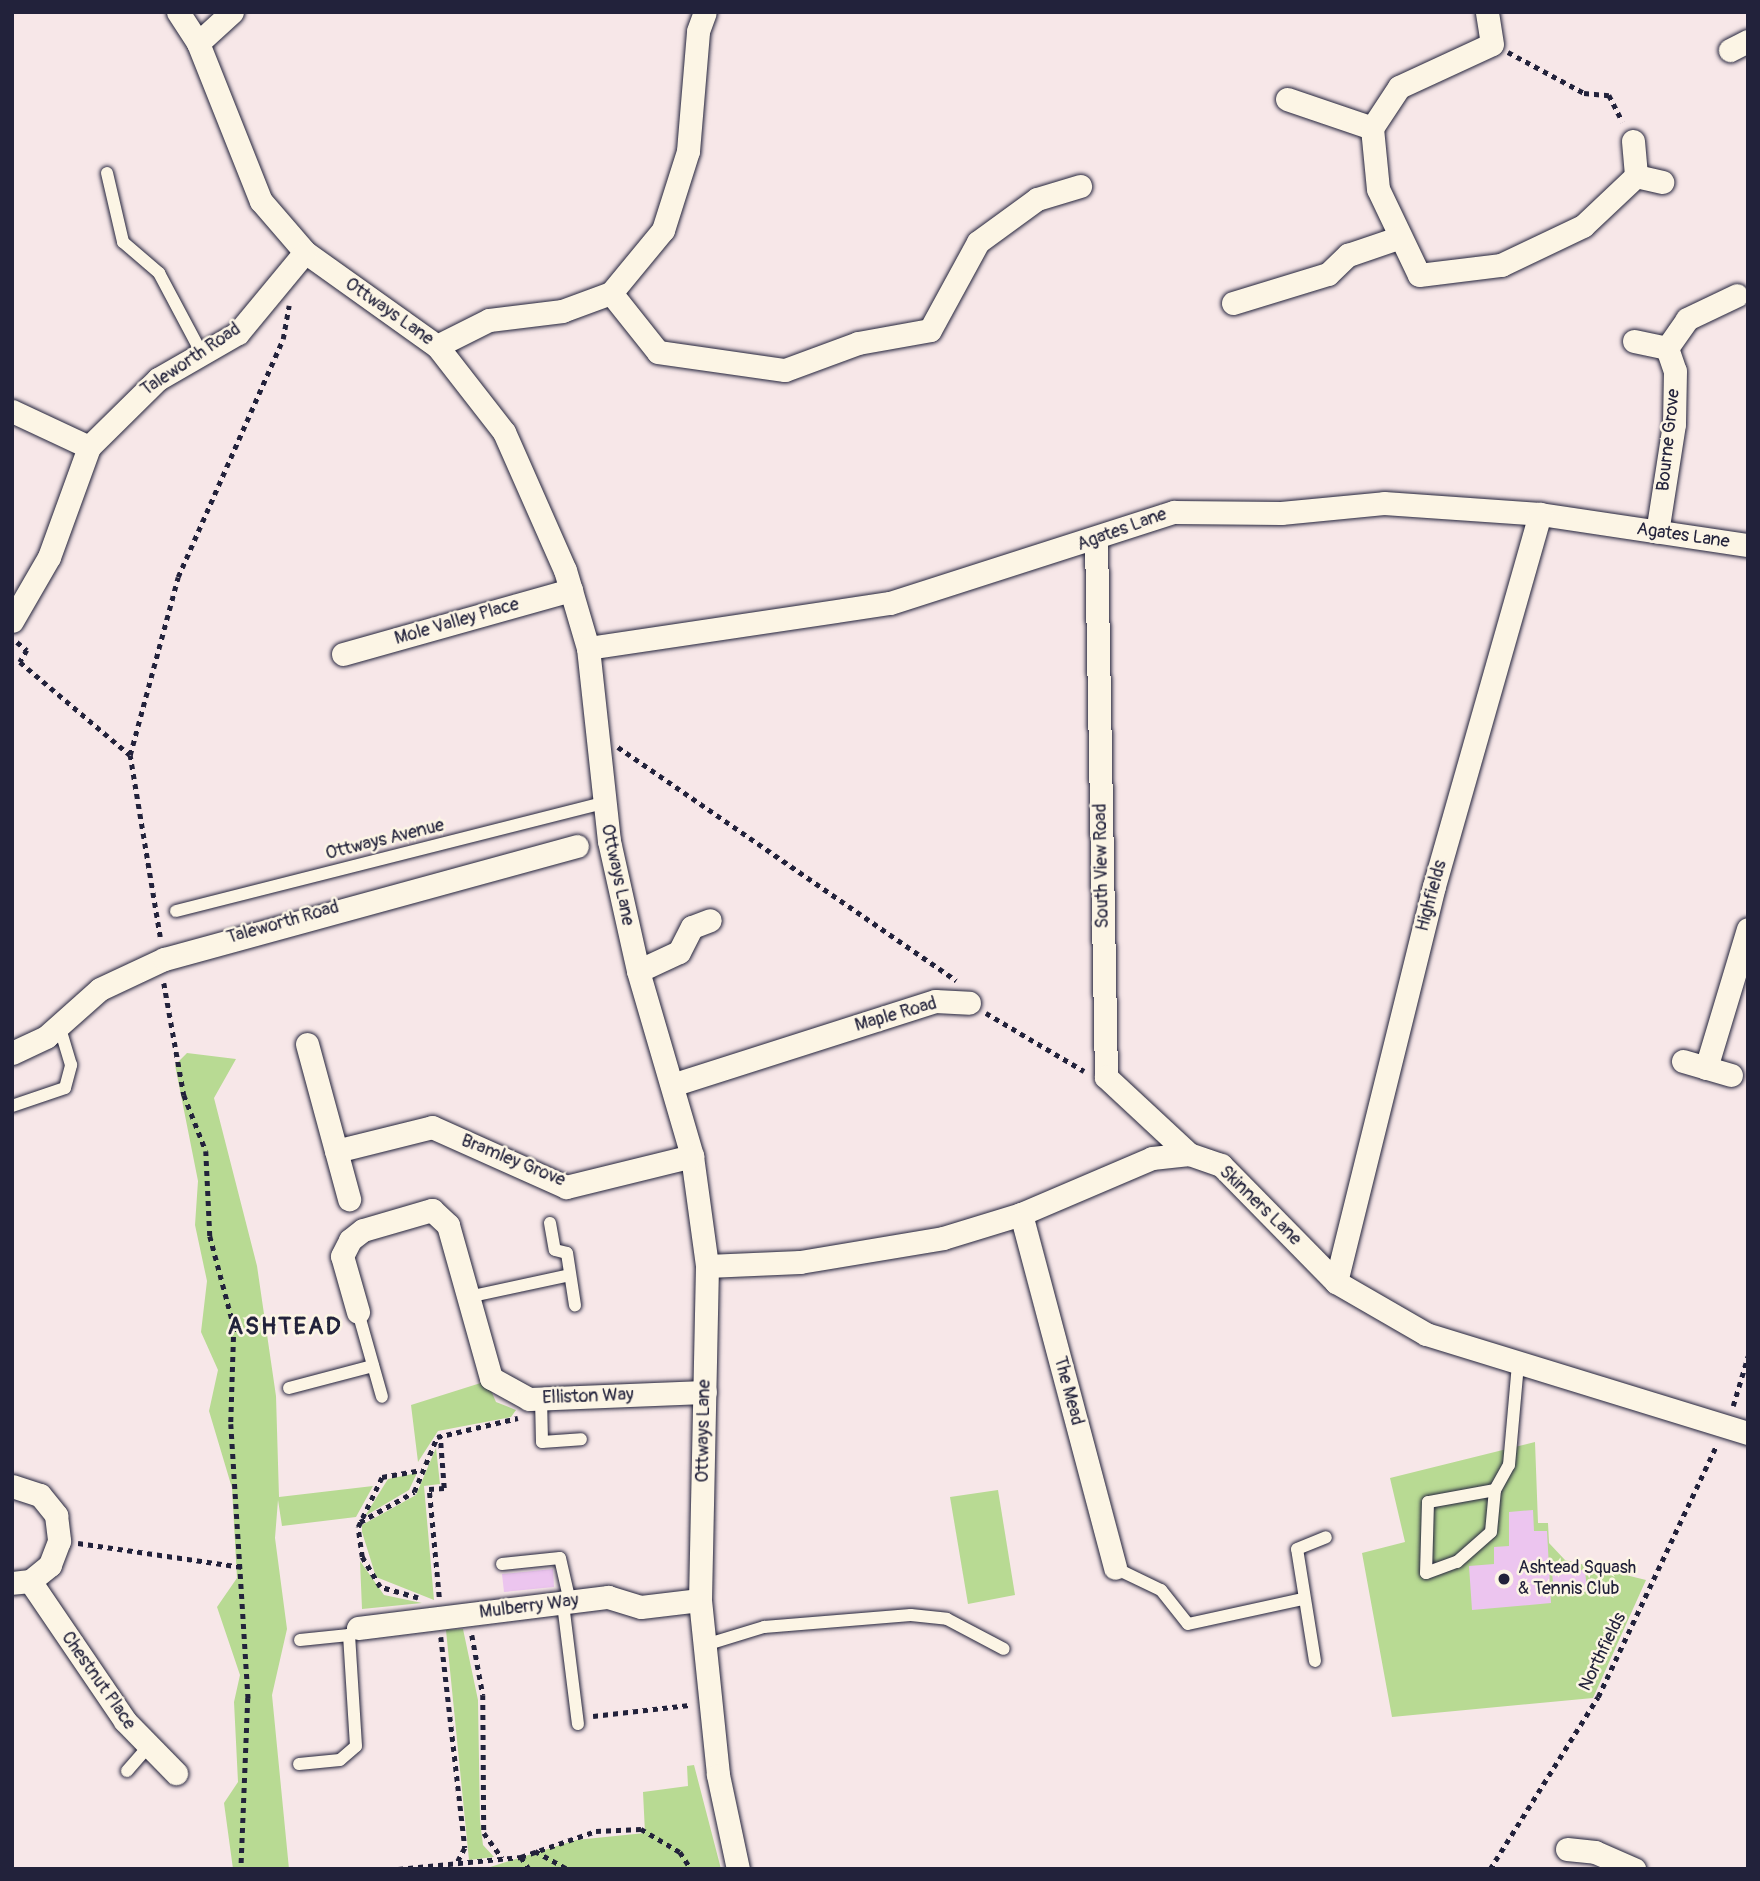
<!DOCTYPE html>
<style>
body{margin:0}
#map{position:relative;width:1760px;height:1881px;overflow:hidden;background:#f7e7e8;font-family:Pangolin,sans-serif}
div>[style]{position:absolute}
[style*='--x']{left:calc(var(--x)*1px);top:calc(var(--y)*1px);width:calc(var(--w)*1px);rotate:calc(var(--a)*1deg)}
.green>*{inset:0;background:#b8da93}
.building>*{inset:0;background:#ecc5ef}
.path>*{height:4.5px;margin-top:-2.25px;transform-origin:0;background:repeating-linear-gradient(90deg,#22223b 0 5px,transparent 0 10px)}
.roads{filter:drop-shadow(0 0 2px #22223b) drop-shadow(0 0 2px #22223b)}
.service>*{height:12px;margin:-6px;padding:0 6px;transform-origin:6px;border-radius:6px;background:#fcf5e5}
.minor>*{height:23px;margin:-11.5px;padding:0 11.5px;transform-origin:11.5px;border-radius:11.5px;background:#fcf5e5}
.dots>*{width:19px;height:19px;translate:-50% -50%;box-sizing:border-box;border:4px solid #fcf5e5;border-radius:50%}
span{translate:-50% -50%;white-space:nowrap;text-align:center;line-height:1.15;-webkit-text-stroke:5px #fcf5e5;paint-order:stroke}
.street-label{font-size:18px;color:#22223b}
.poi-label{font-size:18px;color:#22223b}
.left{translate:0 -50%;text-align:left}
.district-label{font-size:24px;color:#22223b;font-weight:700;letter-spacing:2px}
.frame{position:absolute;inset:0;border:14px solid #22223b;pointer-events:none}
</style>
<div id="map">
<div class="green">
<i style="clip-path:polygon(187px 1053px,236px 1059px,214px 1098px,257px 1266px,276px 1396px,279px 1497px,373px 1486px,356px 1517px,282px 1526px,278px 1500px,275px 1538px,287px 1629px,272px 1695px,289px 1869px,233px 1869px,224px 1803px,238px 1782px,234px 1702px,240px 1675px,217px 1607px,237px 1578px,232px 1488px,209px 1411px,218px 1370px,201px 1332px,207px 1281px,195px 1225px,198px 1181px,175px 1065px)"></i>
<i style="clip-path:polygon(487px 1381px,496px 1402px,516px 1410px,511px 1417px,438px 1431px,418px 1462px,411px 1405px)"></i>
<i style="clip-path:polygon(1535px 1442px,1538px 1523px,1548px 1523px,1549px 1543px,1565px 1560px,1646px 1580px,1593px 1698px,1392px 1717px,1362px 1553px,1405px 1542px,1390px 1478px)"></i>
<i style="clip-path:polygon(436px 1448px,440px 1484px,424px 1486px,434px 1600px,376px 1577px,362px 1532px,362px 1525px,416px 1495px)"></i>
<i style="clip-path:polygon(417px 1473px,409px 1490px,365px 1516px,388px 1479px)"></i>
<i style="clip-path:polygon(998px 1490px,1015px 1595px,968px 1604px,950px 1497px)"></i>
<i style="clip-path:polygon(360px 1561px,384px 1595px,422px 1603px,362px 1609px)"></i>
<i style="clip-path:polygon(463px 1629px,478px 1700px,480px 1821px,483px 1845px,494px 1857px,469px 1860px,446px 1630px)"></i>
<i style="clip-path:polygon(694px 1765px,721px 1869px,421px 1869px,487px 1868px,576px 1840px,645px 1833px,643px 1792px,688px 1786px,687px 1766px)"></i>
</div>
<div class="building">
<i style="clip-path:polygon(1533px 1510px,1534px 1531px,1547px 1531px,1551px 1603px,1472px 1610px,1469px 1566px,1494px 1564px,1494px 1547px,1509px 1546px,1509px 1512px)"></i>
<i style="clip-path:polygon(553px 1569px,554px 1587px,504px 1592px,502px 1574px)"></i>
<i style="clip-path:polygon(1585px 1570px,1587px 1591px,1554px 1594px,1552px 1572px)"></i>
</div>
<div class="path">
<i style="--x:1508;--y:52;--w:86;--a:28.3"></i>
<i style="--x:1584;--y:93;--w:25;--a:5"></i>
<i style="--x:1609;--y:95;--w:30;--a:63"></i>
<i style="--x:17;--y:642;--w:13;--a:39"></i>
<i style="--x:27;--y:650;--w:14;--a:120"></i>
<i style="--x:20;--y:662;--w:144;--a:40.2"></i>
<i style="--x:618;--y:747;--w:411;--a:34.6"></i>
<i style="--x:160;--y:937;--w:184;--a:-99.4"></i>
<i style="--x:130;--y:755;--w:184;--a:-74.9"></i>
<i style="--x:178;--y:577;--w:260;--a:-66.2"></i>
<i style="--x:283;--y:339;--w:34;--a:-80"></i>
<i style="--x:164;--y:983;--w:114;--a:79.9"></i>
<i style="--x:184;--y:1095;--w:60;--a:68.6"></i>
<i style="--x:206;--y:1151;--w:85;--a:87.3"></i>
<i style="--x:210;--y:1236;--w:94;--a:75.2"></i>
<i style="--x:234;--y:1327;--w:97;--a:91.8"></i>
<i style="--x:231;--y:1424;--w:275;--a:86.4"></i>
<i style="--x:248;--y:1698;--w:171;--a:92.3"></i>
<i style="--x:986;--y:1013;--w:114;--a:30.6"></i>
<i style="--x:1733;--y:1406;--w:52;--a:-73.3"></i>
<i style="--x:360;--y:1522;--w:62;--a:-29.1"></i>
<i style="--x:414;--y:1492;--w:60;--a:-67.3"></i>
<i style="--x:437;--y:1437;--w:83;--a:-13.2"></i>
<i style="--x:78;--y:1543;--w:166;--a:8.3"></i>
<i style="--x:439;--y:1597;--w:108;--a:-95.3"></i>
<i style="--x:429;--y:1489;--w:15;--a:-4"></i>
<i style="--x:444;--y:1488;--w:52;--a:-94.4"></i>
<i style="--x:418;--y:1598;--w:40;--a:-164"></i>
<i style="--x:380;--y:1587;--w:35;--a:-121"></i>
<i style="--x:362;--y:1557;--w:30;--a:-98"></i>
<i style="--x:358;--y:1527;--w:55;--a:-64.4"></i>
<i style="--x:382;--y:1477;--w:40;--a:-10"></i>
<i style="--x:472;--y:1635;--w:61;--a:79.6"></i>
<i style="--x:483;--y:1695;--w:138;--a:89.6"></i>
<i style="--x:484;--y:1833;--w:31;--a:54"></i>
<i style="--x:441;--y:1637;--w:212;--a:83.5"></i>
<i style="--x:465;--y:1848;--w:17;--a:118"></i>
<i style="--x:593;--y:1716;--w:97;--a:-6.5"></i>
<i style="--x:535;--y:1851;--w:37;--a:29"></i>
<i style="--x:521;--y:1857;--w:14;--a:56"></i>
<i style="--x:398;--y:1869;--w:124;--a:-5.6"></i>
<i style="--x:521;--y:1857;--w:79;--a:-19.1"></i>
<i style="--x:596;--y:1831;--w:45;--a:-2.5"></i>
<i style="--x:641;--y:1829;--w:45;--a:30.5"></i>
<i style="--x:680;--y:1852;--w:20;--a:57"></i>
<i style="--x:1490;--y:1869;--w:203;--a:-57.9"></i>
<i style="--x:1598;--y:1697;--w:277;--a:-64.8"></i>
</div>
<div class="roads">
<div class="service">
<i style="--x:107;--y:173;--w:71;--a:76.9"></i>
<i style="--x:123;--y:242;--w:48;--a:40.7"></i>
<i style="--x:159;--y:273;--w:89;--a:62"></i>
<i style="--x:176;--y:911;--w:439;--a:-14.2"></i>
<i style="--x:12;--y:1106;--w:56;--a:-18.8"></i>
<i style="--x:65;--y:1088;--w:24;--a:-75"></i>
<i style="--x:71;--y:1065;--w:42;--a:-106.7"></i>
<i style="--x:550;--y:1223;--w:27;--a:80"></i>
<i style="--x:555;--y:1250;--w:12;--a:14"></i>
<i style="--x:567;--y:1253;--w:53;--a:81.3"></i>
<i style="--x:468;--y:1297;--w:104;--a:-12.2"></i>
<i style="--x:358;--y:1312;--w:88;--a:74.2"></i>
<i style="--x:289;--y:1388;--w:87;--a:-14.7"></i>
<i style="--x:541;--y:1398;--w:44;--a:88.7"></i>
<i style="--x:542;--y:1442;--w:39;--a:-4"></i>
<i style="--x:1495;--y:1490;--w:68;--a:169.8"></i>
<i style="--x:1428;--y:1502;--w:71;--a:91.6"></i>
<i style="--x:1426;--y:1573;--w:33;--a:-20"></i>
<i style="--x:1457;--y:1562;--w:45;--a:-41.4"></i>
<i style="--x:1491;--y:1532;--w:42;--a:-84.6"></i>
<i style="--x:1495;--y:1490;--w:29;--a:-61"></i>
<i style="--x:1509;--y:1465;--w:101;--a:-84.9"></i>
<i style="--x:502;--y:1564;--w:58;--a:-5.9"></i>
<i style="--x:560;--y:1558;--w:45;--a:77.2"></i>
<i style="--x:1115;--y:1568;--w:51;--a:25.6"></i>
<i style="--x:1161;--y:1590;--w:43;--a:51.5"></i>
<i style="--x:1188;--y:1624;--w:118;--a:-12.3"></i>
<i style="--x:563;--y:1604;--w:121;--a:82.9"></i>
<i style="--x:300;--y:1640;--w:49;--a:-5.8"></i>
<i style="--x:705;--y:1645;--w:62;--a:-17"></i>
<i style="--x:764;--y:1627;--w:147;--a:-4.7"></i>
<i style="--x:911;--y:1615;--w:36;--a:6"></i>
<i style="--x:947;--y:1619;--w:64;--a:27.8"></i>
<i style="--x:1315;--y:1661;--w:113;--a:-99.1"></i>
<i style="--x:1297;--y:1549;--w:31;--a:-22"></i>
<i style="--x:299;--y:1764;--w:41;--a:-5.6"></i>
<i style="--x:340;--y:1760;--w:21;--a:-41"></i>
<i style="--x:356;--y:1746;--w:111;--a:-93.6"></i>
<i style="--x:349;--y:1635;--w:11;--a:-38"></i>
<i style="--x:127;--y:1771;--w:30;--a:-49"></i>
</div>
<div class="minor">
<i style="--x:178;--y:12;--w:37;--a:57"></i>
<i style="--x:198;--y:43;--w:170;--a:68.3"></i>
<i style="--x:261;--y:201;--w:67;--a:49.2"></i>
<i style="--x:305;--y:252;--w:162;--a:35.5"></i>
<i style="--x:437;--y:346;--w:109;--a:52.1"></i>
<i style="--x:504;--y:432;--w:151;--a:66.2"></i>
<i style="--x:565;--y:570;--w:81;--a:73.6"></i>
<i style="--x:588;--y:648;--w:194;--a:83.8"></i>
<i style="--x:609;--y:841;--w:133;--a:77.4"></i>
<i style="--x:638;--y:971;--w:193;--a:73.7"></i>
<i style="--x:692;--y:1156;--w:111;--a:82.2"></i>
<i style="--x:707;--y:1266;--w:334;--a:91.2"></i>
<i style="--x:700;--y:1600;--w:176;--a:84.1"></i>
<i style="--x:718;--y:1775;--w:96;--a:78"></i>
<i style="--x:198;--y:43;--w:46;--a:-42.4"></i>
<i style="--x:1730;--y:50;--w:20;--a:-27"></i>
<i style="--x:1287;--y:99;--w:90;--a:18.8"></i>
<i style="--x:1372;--y:128;--w:49;--a:-56.6"></i>
<i style="--x:1399;--y:87;--w:102;--a:-24.8"></i>
<i style="--x:1492;--y:44;--w:32;--a:-99"></i>
<i style="--x:1372;--y:128;--w:61;--a:84.4"></i>
<i style="--x:1378;--y:189;--w:95;--a:64.5"></i>
<i style="--x:1419;--y:275;--w:83;--a:-7"></i>
<i style="--x:1501;--y:265;--w:91;--a:-25.4"></i>
<i style="--x:1583;--y:226;--w:73;--a:-43.3"></i>
<i style="--x:1636;--y:176;--w:27;--a:13"></i>
<i style="--x:1633;--y:141;--w:35;--a:85"></i>
<i style="--x:611;--y:293;--w:75;--a:51.5"></i>
<i style="--x:658;--y:352;--w:128;--a:8.1"></i>
<i style="--x:785;--y:370;--w:78;--a:-20.3"></i>
<i style="--x:858;--y:343;--w:73;--a:-10.2"></i>
<i style="--x:930;--y:330;--w:100;--a:-61.4"></i>
<i style="--x:978;--y:242;--w:73;--a:-36.1"></i>
<i style="--x:1037;--y:199;--w:45;--a:-16.8"></i>
<i style="--x:1233;--y:303;--w:99;--a:-17"></i>
<i style="--x:1328;--y:274;--w:28;--a:-44"></i>
<i style="--x:1348;--y:255;--w:53;--a:-18.8"></i>
<i style="--x:1634;--y:341;--w:34;--a:12"></i>
<i style="--x:1667;--y:348;--w:24;--a:71"></i>
<i style="--x:1675;--y:371;--w:53;--a:91.1"></i>
<i style="--x:1674;--y:424;--w:109;--a:98.9"></i>
<i style="--x:437;--y:346;--w:58;--a:-26.6"></i>
<i style="--x:489;--y:320;--w:74;--a:-7"></i>
<i style="--x:562;--y:311;--w:52;--a:-20.2"></i>
<i style="--x:611;--y:293;--w:82;--a:-50.5"></i>
<i style="--x:663;--y:230;--w:83;--a:-72.4"></i>
<i style="--x:688;--y:151;--w:120;--a:-85.2"></i>
<i style="--x:698;--y:31;--w:20;--a:-70"></i>
<i style="--x:1667;--y:348;--w:35;--a:-55"></i>
<i style="--x:1687;--y:319;--w:55;--a:-25.6"></i>
<i style="--x:12;--y:411;--w:85;--a:25.1"></i>
<i style="--x:1096;--y:541;--w:536;--a:88.93"></i>
<i style="--x:1106;--y:1077;--w:113;--a:42.9"></i>
<i style="--x:12;--y:621;--w:74;--a:-60"></i>
<i style="--x:49;--y:557;--w:117;--a:-70"></i>
<i style="--x:89;--y:447;--w:97;--a:-44.6"></i>
<i style="--x:158;--y:379;--w:92;--a:-29.9"></i>
<i style="--x:238;--y:333;--w:105;--a:-50.4"></i>
<i style="--x:588;--y:648;--w:305;--a:-8.5"></i>
<i style="--x:890;--y:603;--w:298;--a:-17.8"></i>
<i style="--x:1174;--y:512;--w:107;--a:0.5"></i>
<i style="--x:1281;--y:513;--w:103;--a:-5.5"></i>
<i style="--x:1384;--y:503;--w:156;--a:4"></i>
<i style="--x:1540;--y:514;--w:210;--a:8.5"></i>
<i style="--x:343;--y:654;--w:237;--a:-15.7"></i>
<i style="--x:638;--y:971;--w:45;--a:-24.9"></i>
<i style="--x:679;--y:952;--w:28;--a:-63"></i>
<i style="--x:692;--y:927;--w:19;--a:-21"></i>
<i style="--x:307;--y:1044;--w:161;--a:74.8"></i>
<i style="--x:12;--y:1053;--w:38;--a:-25"></i>
<i style="--x:46;--y:1037;--w:72;--a:-41.6"></i>
<i style="--x:100;--y:989;--w:71;--a:-25.1"></i>
<i style="--x:164;--y:959;--w:428;--a:-15.3"></i>
<i style="--x:1683;--y:1061;--w:50;--a:16.3"></i>
<i style="--x:1706;--y:1068;--w:145;--a:-73.2"></i>
<i style="--x:675;--y:1084;--w:273;--a:-17.7"></i>
<i style="--x:935;--y:1001;--w:34;--a:3"></i>
<i style="--x:336;--y:1151;--w:99;--a:-14"></i>
<i style="--x:432;--y:1127;--w:147;--a:24.1"></i>
<i style="--x:566;--y:1187;--w:130;--a:-13.8"></i>
<i style="--x:1021;--y:1214;--w:366;--a:75.1"></i>
<i style="--x:707;--y:1266;--w:93;--a:-2.5"></i>
<i style="--x:800;--y:1262;--w:145;--a:-9.5"></i>
<i style="--x:943;--y:1238;--w:82;--a:-17.1"></i>
<i style="--x:1021;--y:1214;--w:142;--a:-23.1"></i>
<i style="--x:1152;--y:1158;--w:37;--a:-6"></i>
<i style="--x:1189;--y:1154;--w:34;--a:19"></i>
<i style="--x:1221;--y:1165;--w:164;--a:45.5"></i>
<i style="--x:1336;--y:1282;--w:104;--a:30"></i>
<i style="--x:1426;--y:1334;--w:337;--a:17.1"></i>
<i style="--x:1336;--y:1282;--w:408;--a:-76.1"></i>
<i style="--x:1434;--y:886;--w:387;--a:-74.1"></i>
<i style="--x:358;--y:1312;--w:58;--a:-105.9"></i>
<i style="--x:342;--y:1256;--w:18;--a:-63"></i>
<i style="--x:350;--y:1240;--w:16;--a:-38"></i>
<i style="--x:363;--y:1230;--w:72;--a:-16.2"></i>
<i style="--x:432;--y:1210;--w:22;--a:43"></i>
<i style="--x:448;--y:1225;--w:159;--a:74.3"></i>
<i style="--x:491;--y:1378;--w:43;--a:28.9"></i>
<i style="--x:529;--y:1399;--w:176;--a:-2.3"></i>
<i style="--x:12;--y:1486;--w:29;--a:18"></i>
<i style="--x:40;--y:1495;--w:26;--a:51"></i>
<i style="--x:56;--y:1515;--w:26;--a:83"></i>
<i style="--x:59;--y:1541;--w:26;--a:111"></i>
<i style="--x:50;--y:1565;--w:26;--a:141"></i>
<i style="--x:30;--y:1581;--w:18;--a:174"></i>
<i style="--x:30;--y:1581;--w:169;--a:55.8"></i>
<i style="--x:125;--y:1721;--w:73;--a:45.6"></i>
<i style="--x:358;--y:1628;--w:252;--a:-7.1"></i>
<i style="--x:608;--y:1597;--w:34;--a:17"></i>
<i style="--x:641;--y:1607;--w:59;--a:-6.8"></i>
<i style="--x:1567;--y:1849;--w:28;--a:6"></i>
<i style="--x:1595;--y:1852;--w:43;--a:23.6"></i>
</div>
</div>
<div class="dots">
<i style="left:1504px;top:1579px;background:#22223b"></i>
</div>
<div class="street-label">
<span style="left:389px;top:312px;rotate:35deg">Ottways Lane</span>
<span style="left:191px;top:360px;rotate:-34deg">Taleworth Road</span>
<span style="left:1669px;top:440px;rotate:-84deg">Bourne Grove</span>
<span style="left:1122px;top:530px;rotate:-20deg">Agates Lane</span>
<span style="left:1683px;top:536px;rotate:8deg">Agates Lane</span>
<span style="left:457px;top:622px;rotate:-16deg">Mole Valley Place</span>
<span style="left:385px;top:840px;rotate:-14deg">Ottways Avenue</span>
<span style="left:1102px;top:866px;rotate:-91deg">South View Road</span>
<span style="left:617px;top:875px;rotate:78deg">Ottways Lane</span>
<span style="left:1432px;top:896px;rotate:-75deg">Highfields</span>
<span style="left:283px;top:923px;rotate:-16deg">Taleworth Road</span>
<span style="left:896px;top:1015px;rotate:-16deg">Maple Road</span>
<span style="left:513px;top:1161px;rotate:22deg">Bramley Grove</span>
<span style="left:1260px;top:1206px;rotate:44deg">Skinners Lane</span>
<span style="left:1068px;top:1391px;rotate:75deg">The Mead</span>
<span style="left:588px;top:1397px;rotate:-2deg">Elliston Way</span>
<span style="left:704px;top:1431px;rotate:-89deg">Ottways Lane</span>
<span style="left:529px;top:1607px;rotate:-7deg">Mulberry Way</span>
<span style="left:1603px;top:1652px;rotate:-64deg">Northfields</span>
<span style="left:98px;top:1681px;rotate:55deg">Chestnut Place</span>
</div>
<div class="poi-label">
<span class="left" style="left:1518px;top:1579px">Ashtead Squash<br>&amp; Tennis Club</span>
</div>
<div class="district-label">
<span style="left:285px;top:1327px">ASHTEAD</span>
</div>
<div class="frame"></div>
</div>
